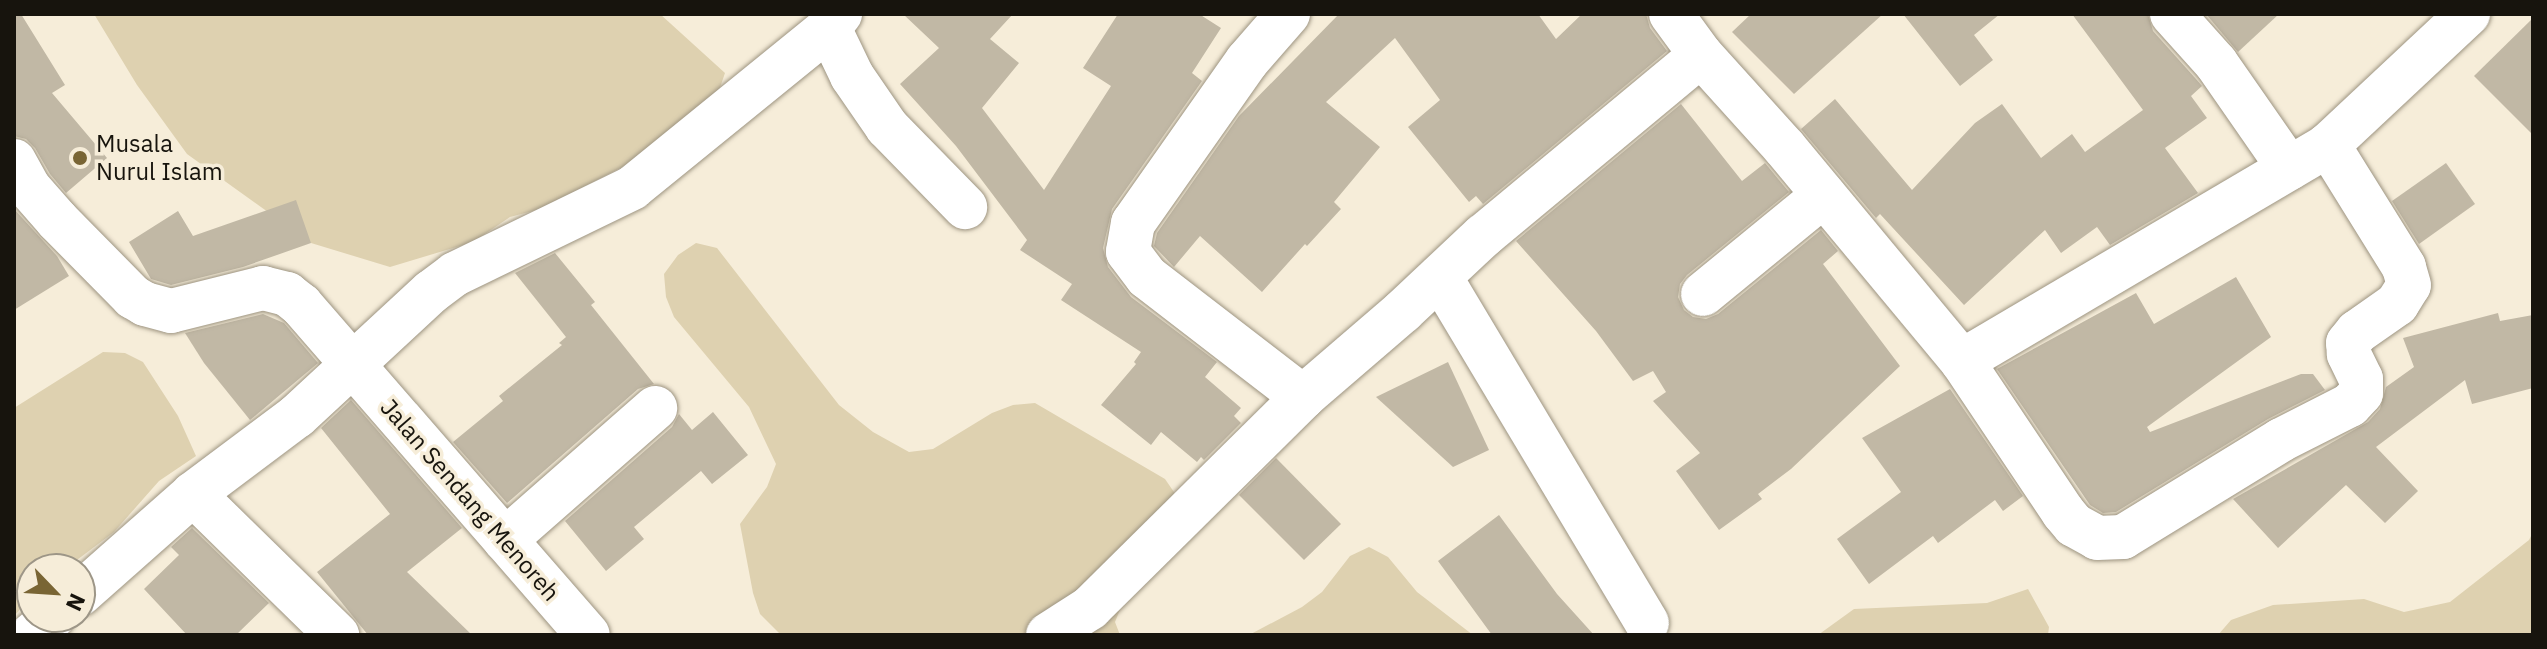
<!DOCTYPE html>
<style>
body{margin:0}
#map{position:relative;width:2547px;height:649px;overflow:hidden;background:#f6edd9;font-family:"IBM Plex Sans",sans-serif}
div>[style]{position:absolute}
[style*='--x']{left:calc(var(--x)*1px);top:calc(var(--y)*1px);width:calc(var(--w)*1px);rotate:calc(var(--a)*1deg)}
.green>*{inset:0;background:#ded1b0}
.building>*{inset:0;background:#c1b8a5}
.roads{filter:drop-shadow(0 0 2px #9d9481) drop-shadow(0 0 2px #9d9481)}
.minor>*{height:44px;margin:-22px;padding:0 22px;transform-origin:22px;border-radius:22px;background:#fff}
.dots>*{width:22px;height:22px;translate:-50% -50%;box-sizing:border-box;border:4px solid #f6edd9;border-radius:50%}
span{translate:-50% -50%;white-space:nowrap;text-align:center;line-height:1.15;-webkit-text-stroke:7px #f6edd9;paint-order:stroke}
.poi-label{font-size:24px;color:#17140d}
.left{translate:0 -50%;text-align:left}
.street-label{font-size:24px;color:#17140d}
.frame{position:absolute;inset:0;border:16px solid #17140d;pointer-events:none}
.north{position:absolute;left:16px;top:553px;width:80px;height:80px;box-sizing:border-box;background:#f6edd9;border:2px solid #9d9687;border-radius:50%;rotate:115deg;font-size:22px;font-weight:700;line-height:32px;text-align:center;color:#17140d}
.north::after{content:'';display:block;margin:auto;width:28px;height:36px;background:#796534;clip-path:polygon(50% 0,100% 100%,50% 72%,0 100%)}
</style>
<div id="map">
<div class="green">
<i style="clip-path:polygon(94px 14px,660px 14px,725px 73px,715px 102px,634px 161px,540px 209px,510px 217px,473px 242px,390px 267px,311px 243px,187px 154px,137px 85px)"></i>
<i style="clip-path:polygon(696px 243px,717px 248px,839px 405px,873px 432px,909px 452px,933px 449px,992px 413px,1013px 405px,1035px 403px,1165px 479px,1176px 495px,1123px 602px,1115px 622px,1120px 635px,781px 635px,760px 614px,753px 593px,740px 524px,767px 487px,776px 464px,749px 407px,674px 317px,666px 297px,664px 274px,678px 255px)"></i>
<i style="clip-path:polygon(103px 352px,125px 353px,143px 362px,178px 416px,196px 456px,159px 481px,114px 532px,65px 569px,32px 569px,32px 597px,14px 616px,14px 408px)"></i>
<i style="clip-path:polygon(2533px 532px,2533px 635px,2218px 635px,2231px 620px,2273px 605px,2364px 599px,2404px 612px,2450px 602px,2529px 540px)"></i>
<i style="clip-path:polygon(1369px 547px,1388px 557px,1417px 592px,1473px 635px,1249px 635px,1302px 607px,1322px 592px,1350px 556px)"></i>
<i style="clip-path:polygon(2028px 589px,2049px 627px,2048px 635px,1818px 635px,1854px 609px,1987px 603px)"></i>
</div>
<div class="building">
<i style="clip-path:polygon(14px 14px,21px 14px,65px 85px,52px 93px,107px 158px,66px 193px,50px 174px,35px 148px,26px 139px,14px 136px)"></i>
<i style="clip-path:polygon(903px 14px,1013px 14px,990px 39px,1019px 63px,982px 108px,1044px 190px,1111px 86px,1083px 68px,1118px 14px,1199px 14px,1221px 28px,1192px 73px,1202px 81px,1112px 209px,1103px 248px,1108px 267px,1131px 297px,1217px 362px,1205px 377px,1241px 408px,1234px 416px,1241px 423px,1204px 460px,1201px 457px,1197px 462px,1161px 432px,1151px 445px,1101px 405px,1136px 364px,1134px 362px,1141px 352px,1061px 300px,1072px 284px,1020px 250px,1027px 240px,956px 146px,900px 84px,939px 48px)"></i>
<i style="clip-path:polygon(1339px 14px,1538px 14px,1556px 39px,1582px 14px,1646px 14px,1650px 28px,1667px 51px,1483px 204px,1476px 196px,1469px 202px,1408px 127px,1440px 100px,1395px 38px,1326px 102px,1380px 147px,1334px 202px,1341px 209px,1307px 246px,1305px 244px,1262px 292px,1200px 236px,1174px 267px,1154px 246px,1157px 233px,1239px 116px)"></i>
<i style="clip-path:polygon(1751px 14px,1883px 14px,1794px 94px,1732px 32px)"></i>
<i style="clip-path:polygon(1903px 14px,2000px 14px,1974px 35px,1993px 60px,1960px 86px)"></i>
<i style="clip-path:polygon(2072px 14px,2148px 14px,2153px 31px,2196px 79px,2202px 86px,2191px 96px,2207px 118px,2165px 148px,2198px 193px,2110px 245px,2097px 227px,2061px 253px,2045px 230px,1964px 305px,1880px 214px,1876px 218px,1801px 129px,1835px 99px,1912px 190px,1975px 123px,2002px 104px,2041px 158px,2072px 134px,2085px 152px,2143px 110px)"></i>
<i style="clip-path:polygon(2206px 14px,2279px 14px,2238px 52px)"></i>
<i style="clip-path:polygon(2533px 18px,2533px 135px,2474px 76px)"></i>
<i style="clip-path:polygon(1681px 104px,1742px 181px,1765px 163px,1789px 192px,1687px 275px,1680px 284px,1678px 297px,1684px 310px,1693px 317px,1706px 319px,1718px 314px,1821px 230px,1838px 251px,1823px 264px,1900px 366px,1791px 469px,1758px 494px,1762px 499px,1719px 530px,1676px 471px,1700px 453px,1653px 401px,1666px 392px,1653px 371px,1633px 381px,1596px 331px,1516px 241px)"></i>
<i style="clip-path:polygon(2446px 163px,2475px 204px,2419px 244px,2392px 201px)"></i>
<i style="clip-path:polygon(296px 200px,311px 243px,243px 267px,171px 285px,151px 279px,129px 242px,178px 211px,193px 236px)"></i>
<i style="clip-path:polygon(14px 209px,57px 256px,69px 276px,14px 310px)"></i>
<i style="clip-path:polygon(555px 253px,595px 302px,591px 305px,654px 384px,638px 389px,507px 503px,453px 442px,503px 401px,499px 396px,562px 345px,559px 343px,566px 337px,515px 273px)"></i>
<i style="clip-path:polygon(2236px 277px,2271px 337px,2147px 427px,2150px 432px,2301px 374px,2313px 374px,2325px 390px,2268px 419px,2116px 512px,2103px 513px,2090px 505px,1997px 369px,2136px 293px,2154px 324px)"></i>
<i style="clip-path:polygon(2498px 313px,2500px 321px,2533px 315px,2533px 388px,2472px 404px,2465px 380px,2376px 447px,2418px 491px,2385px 523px,2346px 485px,2278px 548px,2233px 499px,2368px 422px,2380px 409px,2386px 387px,2414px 367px,2403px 338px)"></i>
<i style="clip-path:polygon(263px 314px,284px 323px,318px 363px,250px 420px,204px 363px,185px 333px)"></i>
<i style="clip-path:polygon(1448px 362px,1489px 450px,1453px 467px,1376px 397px)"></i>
<i style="clip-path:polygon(1950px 389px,2023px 496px,2003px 511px,1995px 500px,1938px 543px,1933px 536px,1869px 584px,1837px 539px,1901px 492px,1862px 438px)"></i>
<i style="clip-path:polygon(351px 400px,462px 528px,407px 572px,472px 635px,368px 635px,317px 572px,390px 514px,321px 428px)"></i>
<i style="clip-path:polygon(713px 412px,748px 455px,712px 484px,701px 471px,634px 527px,644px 539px,606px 571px,565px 521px,672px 427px,679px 414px,692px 430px)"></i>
<i style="clip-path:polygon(1276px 458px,1341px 524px,1304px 560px,1239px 495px)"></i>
<i style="clip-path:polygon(1499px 515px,1557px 594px,1594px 635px,1492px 635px,1438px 561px)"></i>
<i style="clip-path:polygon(192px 528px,269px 603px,236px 635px,187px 635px,144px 589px,179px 555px,171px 547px)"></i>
</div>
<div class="roads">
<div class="minor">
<i style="--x:1288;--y:14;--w:62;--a:131.1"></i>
<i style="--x:1247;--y:61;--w:198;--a:125.1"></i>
<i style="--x:1133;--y:223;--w:29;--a:100"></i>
<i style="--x:1128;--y:252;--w:31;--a:53"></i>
<i style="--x:1147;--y:277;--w:197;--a:37.6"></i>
<i style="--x:1671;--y:14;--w:51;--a:53.8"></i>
<i style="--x:1701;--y:55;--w:125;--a:47.9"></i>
<i style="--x:1785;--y:148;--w:277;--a:50.3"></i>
<i style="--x:1962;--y:361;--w:182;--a:56.2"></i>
<i style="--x:2063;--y:512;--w:17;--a:50"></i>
<i style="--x:2074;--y:525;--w:26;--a:29"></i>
<i style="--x:2097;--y:538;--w:26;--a:-2"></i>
<i style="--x:2123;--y:537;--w:185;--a:-31.5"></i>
<i style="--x:2281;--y:440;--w:77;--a:-26.9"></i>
<i style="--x:2350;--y:405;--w:16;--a:-47"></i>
<i style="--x:2361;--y:393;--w:14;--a:-90"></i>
<i style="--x:2361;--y:379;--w:28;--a:-116"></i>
<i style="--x:2349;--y:354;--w:11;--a:-95"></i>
<i style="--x:2348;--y:343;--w:14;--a:-51"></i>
<i style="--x:2357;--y:332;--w:49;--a:-35"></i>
<i style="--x:2397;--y:304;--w:22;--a:-58"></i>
<i style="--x:2409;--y:285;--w:19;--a:-106"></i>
<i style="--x:2404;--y:267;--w:144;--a:-121.9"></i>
<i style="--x:2172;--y:14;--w:66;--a:48.1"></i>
<i style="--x:2216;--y:63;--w:128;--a:55.2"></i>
<i style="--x:829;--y:28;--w:53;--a:64.4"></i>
<i style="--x:852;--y:76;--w:62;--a:55.5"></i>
<i style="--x:887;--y:127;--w:112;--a:45.7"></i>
<i style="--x:14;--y:161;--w:31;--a:61"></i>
<i style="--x:29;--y:188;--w:43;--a:48.8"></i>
<i style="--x:57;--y:220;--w:108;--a:45.4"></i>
<i style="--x:133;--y:297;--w:14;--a:30"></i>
<i style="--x:145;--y:304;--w:27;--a:15"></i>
<i style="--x:171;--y:311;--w:95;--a:-14"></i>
<i style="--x:263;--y:288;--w:25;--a:14"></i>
<i style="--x:287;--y:294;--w:18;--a:38"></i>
<i style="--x:301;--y:305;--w:437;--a:49"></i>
<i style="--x:1440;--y:277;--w:403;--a:59.1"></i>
<i style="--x:1703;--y:294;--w:156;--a:-39.3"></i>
<i style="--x:1962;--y:361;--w:425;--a:-30.5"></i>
<i style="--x:2328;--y:145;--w:192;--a:-43.1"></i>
<i style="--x:193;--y:494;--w:202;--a:44.4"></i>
<i style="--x:505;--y:540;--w:200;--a:-41.3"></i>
<i style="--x:80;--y:594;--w:151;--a:-41.5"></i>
<i style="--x:193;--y:494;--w:130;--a:-36.9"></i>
<i style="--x:297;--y:416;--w:183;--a:-42.8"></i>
<i style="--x:431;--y:292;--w:30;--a:-37"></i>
<i style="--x:455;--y:274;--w:197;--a:-25.9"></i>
<i style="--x:632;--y:188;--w:254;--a:-39.1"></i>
<i style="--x:829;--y:28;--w:18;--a:-52"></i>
<i style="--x:32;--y:635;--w:28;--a:-41"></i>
<i style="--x:1048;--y:635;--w:50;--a:-32.7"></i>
<i style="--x:1090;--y:608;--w:300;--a:-44.7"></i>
<i style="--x:1303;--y:397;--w:132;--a:-40.7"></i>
<i style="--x:1403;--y:311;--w:110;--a:-43.2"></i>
<i style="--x:1483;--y:236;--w:283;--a:-39.7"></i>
</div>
</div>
<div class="dots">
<i style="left:80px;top:158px;background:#796534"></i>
</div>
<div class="poi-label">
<span class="left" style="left:96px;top:158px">Musala<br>Nurul Islam</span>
</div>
<div class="street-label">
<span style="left:470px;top:500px;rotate:49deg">Jalan Sendang Menoreh</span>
</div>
<div class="frame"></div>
<div class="north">N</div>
</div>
